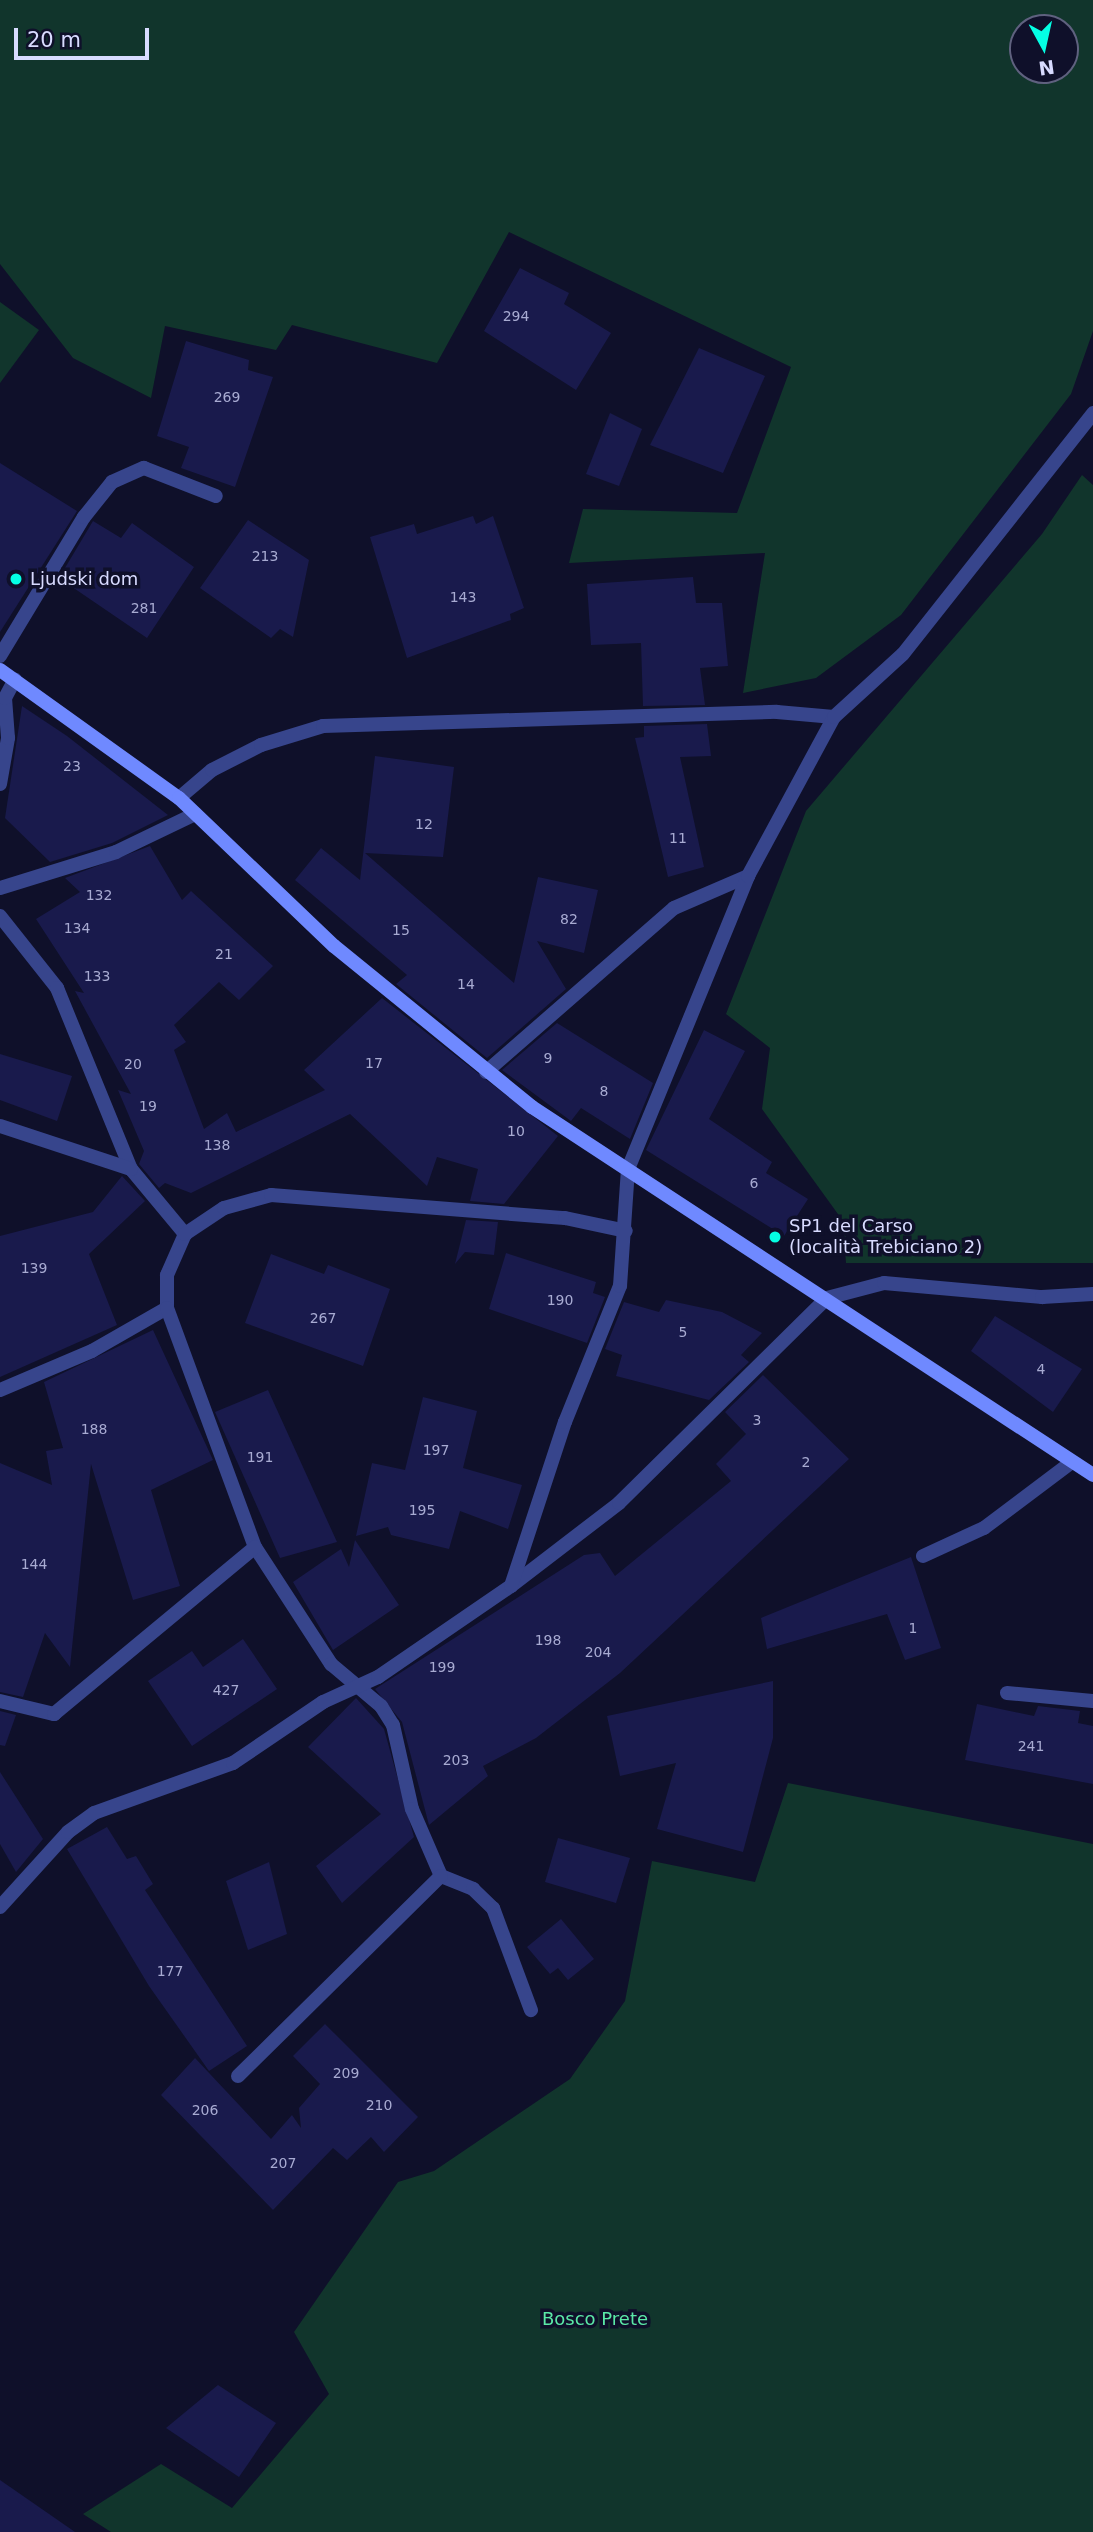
<!DOCTYPE html>
<meta charset="utf-8">
<style>
body{margin:0}
#map{position:relative;width:1093px;height:2532px;overflow:hidden;background:#0f102a;font-family:"DejaVu Sans",sans-serif}
div>[style]{position:absolute}
[style*='--x']{left:calc(var(--x)*1px);top:calc(var(--y)*1px);width:calc(var(--w)*1px);rotate:calc(var(--a)*1deg)}
.green>*{inset:0;background:#11352c}
.building>*{inset:0;background:#191a4c}
.minor>*{height:14px;margin:-7px;padding:0 7px;transform-origin:7px;border-radius:7px;background:#37458c}
.secondary>*{height:14px;margin:-7px;padding:0 7px;transform-origin:7px;border-radius:7px;background:#6f89ff}
.dots>*{width:19px;height:19px;translate:-50% -50%;box-sizing:border-box;border:4px solid #0f102a;border-radius:50%}
span{translate:-50% -50%;white-space:nowrap;text-align:center;line-height:1.15;-webkit-text-stroke:7px #0f102a;paint-order:stroke}
.number-label{font-size:14px;color:#a8abd2}
.number-label span{-webkit-text-stroke-width:0}
.poi-label{font-size:18px;color:#d8dbff}
.left{translate:0 -50%;text-align:left}
.park-label{font-size:18px;color:#5be8a7}
.north{position:absolute;left:1009px;top:14px;width:70px;height:70px;box-sizing:border-box;background:#0f102a;border:2px solid #5f617f;border-radius:50%;rotate:172deg;font-size:19px;font-weight:700;line-height:28px;text-align:center;color:#d8dbff}
.north::after{content:'';display:block;margin:auto;width:24px;height:32px;background:#04ffe4;clip-path:polygon(50% 0,100% 100%,50% 72%,0 100%)}
.scale{position:absolute;left:14px;top:28px;width:135px;height:32px;box-sizing:border-box;border:4px solid #d8dbff;border-top:0;padding-left:9px;font-size:21px;line-height:24px;white-space:nowrap;color:#d8dbff;-webkit-text-stroke:5px #0f102a;paint-order:stroke}
</style>
<div id="map">
<div class="green">
<i style="clip-path:polygon(evenodd,0 0,1093px 0,1093px 331px,1071px 394px,901px 615px,816px 678px,743px 693px,765px 553px,569px 563px,583px 509px,737px 513px,791px 367px,509px 232px,437px 363px,292px 325px,276px 350px,165px 326px,151px 398px,73px 358px,0 264px,0 0,1023px 28px,1065px 28px,1065px 70px,1023px 70px,1023px 28px)"></i>
<i style="clip-path:polygon(0 302px,39px 330px,0 383px)"></i>
<i style="clip-path:polygon(1082px 475px,1093px 485px,1093px 1263px,846px 1263px,843px 1221px,762px 1109px,770px 1048px,726px 1014px,806px 811px,1042px 534px)"></i>
<i style="clip-path:polygon(788px 1783px,1093px 1844px,1093px 2532px,111px 2532px,83px 2514px,161px 2464px,232px 2508px,329px 2394px,294px 2332px,398px 2182px,434px 2171px,570px 2079px,625px 2001px,652px 1861px,755px 1882px)"></i>
</div>
<div class="building">
<i style="clip-path:polygon(520px 268px,569px 293px,564px 304px,611px 333px,576px 390px,484px 331px)"></i>
<i style="clip-path:polygon(186px 341px,249px 360px,248px 370px,273px 377px,235px 487px,181px 468px,189px 447px,157px 436px)"></i>
<i style="clip-path:polygon(699px 348px,765px 376px,723px 473px,650px 445px)"></i>
<i style="clip-path:polygon(610px 413px,642px 429px,619px 486px,586px 474px)"></i>
<i style="clip-path:polygon(0 463px,77px 511px,0 632px)"></i>
<i style="clip-path:polygon(473px 516px,476px 524px,493px 516px,524px 608px,510px 614px,511px 620px,407px 658px,370px 537px,414px 524px,417px 534px)"></i>
<i style="clip-path:polygon(248px 520px,309px 560px,293px 637px,280px 629px,271px 638px,200px 588px)"></i>
<i style="clip-path:polygon(93px 521px,121px 538px,132px 523px,194px 567px,147px 638px,59px 578px)"></i>
<i style="clip-path:polygon(693px 577px,696px 603px,722px 603px,728px 666px,700px 668px,705px 705px,643px 706px,641px 643px,591px 645px,587px 584px)"></i>
<i style="clip-path:polygon(22px 706px,67px 736px,168px 815px,112px 843px,50px 862px,5px 818px)"></i>
<i style="clip-path:polygon(707px 724px,711px 756px,680px 757px,704px 867px,668px 877px,635px 738px,644px 737px,644px 726px)"></i>
<i style="clip-path:polygon(375px 756px,454px 767px,443px 857px,365px 853px,514px 983px,538px 877px,598px 890px,584px 953px,537px 941px,566px 989px,487px 1058px,396px 984px,407px 975px,295px 880px,321px 848px,360px 880px)"></i>
<i style="clip-path:polygon(150px 846px,182px 900px,191px 891px,273px 966px,239px 1000px,219px 982px,174px 1025px,186px 1042px,174px 1050px,204px 1129px,227px 1113px,236px 1132px,325px 1090px,304px 1070px,382px 998px,558px 1136px,504px 1204px,470px 1201px,478px 1169px,437px 1157px,427px 1186px,350px 1114px,191px 1193px,165px 1183px,159px 1188px,139px 1164px,144px 1151px,118px 1090px,131px 1094px,75px 991px,84px 993px,36px 919px,80px 892px,65px 878px)"></i>
<i style="clip-path:polygon(557px 1023px,653px 1083px,630px 1139px,581px 1108px,571px 1121px,502px 1070px)"></i>
<i style="clip-path:polygon(704px 1030px,745px 1051px,709px 1119px,772px 1162px,766px 1173px,808px 1199px,784px 1236px,646px 1150px)"></i>
<i style="clip-path:polygon(0 1054px,72px 1076px,57px 1121px,0 1100px)"></i>
<i style="clip-path:polygon(122px 1176px,145px 1201px,89px 1254px,117px 1325px,0 1377px,0 1236px,93px 1212px)"></i>
<i style="clip-path:polygon(466px 1220px,498px 1222px,494px 1255px,465px 1252px,455px 1264px)"></i>
<i style="clip-path:polygon(506px 1253px,596px 1282px,593px 1293px,605px 1297px,587px 1343px,489px 1309px)"></i>
<i style="clip-path:polygon(271px 1254px,324px 1274px,328px 1265px,390px 1289px,363px 1366px,245px 1323px)"></i>
<i style="clip-path:polygon(666px 1300px,722px 1312px,762px 1333px,741px 1355px,749px 1362px,709px 1400px,616px 1376px,622px 1355px,605px 1349px,624px 1302px,659px 1312px)"></i>
<i style="clip-path:polygon(995px 1316px,1082px 1369px,1053px 1412px,971px 1351px)"></i>
<i style="clip-path:polygon(153px 1330px,213px 1460px,151px 1490px,180px 1586px,133px 1600px,91px 1464px,70px 1667px,45px 1633px,23px 1697px,0 1692px,0 1463px,52px 1485px,46px 1451px,63px 1448px,44px 1382px)"></i>
<i style="clip-path:polygon(763px 1375px,849px 1459px,620px 1673px,536px 1738px,483px 1766px,488px 1776px,429px 1825px,402px 1722px,375px 1689px,584px 1555px,600px 1553px,615px 1576px,731px 1481px,716px 1464px,746px 1434px,725px 1412px)"></i>
<i style="clip-path:polygon(268px 1390px,337px 1542px,280px 1558px,215px 1412px)"></i>
<i style="clip-path:polygon(423px 1397px,477px 1411px,463px 1468px,522px 1485px,508px 1529px,460px 1511px,449px 1549px,391px 1535px,388px 1527px,356px 1536px,372px 1463px,405px 1470px)"></i>
<i style="clip-path:polygon(355px 1540px,399px 1605px,333px 1650px,293px 1582px,341px 1549px,349px 1567px)"></i>
<i style="clip-path:polygon(911px 1557px,941px 1648px,905px 1660px,887px 1614px,767px 1649px,761px 1618px)"></i>
<i style="clip-path:polygon(243px 1639px,277px 1689px,192px 1746px,148px 1681px,192px 1651px,203px 1667px)"></i>
<i style="clip-path:polygon(773px 1681px,773px 1738px,743px 1852px,657px 1829px,676px 1763px,620px 1776px,607px 1716px)"></i>
<i style="clip-path:polygon(356px 1698px,384px 1729px,414px 1837px,342px 1903px,316px 1866px,381px 1814px,308px 1747px)"></i>
<i style="clip-path:polygon(977px 1704px,1034px 1716px,1038px 1706px,1080px 1711px,1078px 1723px,1093px 1726px,1093px 1784px,965px 1760px)"></i>
<i style="clip-path:polygon(0 1711px,16px 1715px,5px 1746px,0 1745px)"></i>
<i style="clip-path:polygon(0 1772px,43px 1839px,16px 1872px,0 1844px)"></i>
<i style="clip-path:polygon(107px 1827px,127px 1859px,136px 1856px,153px 1884px,145px 1890px,247px 2046px,209px 2071px,149px 1986px,67px 1849px)"></i>
<i style="clip-path:polygon(558px 1838px,630px 1858px,616px 1903px,545px 1882px)"></i>
<i style="clip-path:polygon(269px 1862px,287px 1934px,248px 1950px,226px 1881px)"></i>
<i style="clip-path:polygon(561px 1919px,594px 1959px,568px 1980px,558px 1968px,550px 1974px,527px 1947px)"></i>
<i style="clip-path:polygon(325px 2024px,418px 2117px,384px 2152px,371px 2137px,347px 2160px,333px 2148px,273px 2210px,161px 2095px,195px 2058px,271px 2139px,292px 2115px,301px 2128px,299px 2108px,320px 2084px,293px 2056px)"></i>
<i style="clip-path:polygon(218px 2385px,276px 2423px,239px 2477px,166px 2428px)"></i>
<i style="clip-path:polygon(0 2480px,75px 2532px,0 2532px)"></i>
</div>
<div class="minor">
<i style="--x:0;--y:656;--w:162;--a:-58.9"></i>
<i style="--x:84;--y:517;--w:45;--a:-51.3"></i>
<i style="--x:112;--y:482;--w:35;--a:-24"></i>
<i style="--x:144;--y:468;--w:77;--a:21.3"></i>
<i style="--x:0;--y:784;--w:47;--a:-80.1"></i>
<i style="--x:8;--y:738;--w:40;--a:-94.3"></i>
<i style="--x:5;--y:698;--w:21;--a:-62"></i>
<i style="--x:179;--y:798;--w:43;--a:-40.3"></i>
<i style="--x:212;--y:770;--w:55;--a:-27"></i>
<i style="--x:261;--y:745;--w:65;--a:-17"></i>
<i style="--x:323;--y:726;--w:454;--a:-1.8"></i>
<i style="--x:777;--y:712;--w:57;--a:5"></i>
<i style="--x:0;--y:888;--w:121;--a:-17.2"></i>
<i style="--x:116;--y:852;--w:88;--a:-25.7"></i>
<i style="--x:0;--y:916;--w:92;--a:51.6"></i>
<i style="--x:57;--y:988;--w:196;--a:67.8"></i>
<i style="--x:131;--y:1169;--w:85;--a:50.3"></i>
<i style="--x:185;--y:1234;--w:45;--a:113.7"></i>
<i style="--x:167;--y:1275;--w:33;--a:90"></i>
<i style="--x:167;--y:1308;--w:86;--a:150.2"></i>
<i style="--x:92;--y:1351;--w:100;--a:157"></i>
<i style="--x:486;--y:1072;--w:249;--a:-41.1"></i>
<i style="--x:674;--y:908;--w:81;--a:-23.4"></i>
<i style="--x:0;--y:1126;--w:138;--a:18.2"></i>
<i style="--x:185;--y:1234;--w:47;--a:-33.7"></i>
<i style="--x:224;--y:1208;--w:49;--a:-15.5"></i>
<i style="--x:271;--y:1195;--w:295;--a:4.5"></i>
<i style="--x:565;--y:1218;--w:62;--a:12"></i>
<i style="--x:167;--y:1308;--w:255;--a:69.8"></i>
<i style="--x:255;--y:1547;--w:140;--a:57"></i>
<i style="--x:331;--y:1664;--w:65;--a:40"></i>
<i style="--x:381;--y:1706;--w:22;--a:58"></i>
<i style="--x:393;--y:1725;--w:86;--a:77.3"></i>
<i style="--x:412;--y:1809;--w:73;--a:66.6"></i>
<i style="--x:441;--y:1876;--w:35;--a:22"></i>
<i style="--x:473;--y:1889;--w:28;--a:44"></i>
<i style="--x:493;--y:1908;--w:109;--a:69.6"></i>
<i style="--x:923;--y:1556;--w:67;--a:-24.7"></i>
<i style="--x:984;--y:1528;--w:110;--a:-36.9"></i>
<i style="--x:511;--y:1586;--w:136;--a:-37.5"></i>
<i style="--x:619;--y:1503;--w:292;--a:-44.6"></i>
<i style="--x:827;--y:1298;--w:59;--a:-14.7"></i>
<i style="--x:884;--y:1283;--w:159;--a:5.1"></i>
<i style="--x:1042;--y:1297;--w:51;--a:-3.4"></i>
<i style="--x:1007;--y:1693;--w:86;--a:5.3"></i>
<i style="--x:0;--y:1701;--w:56;--a:13.5"></i>
<i style="--x:54;--y:1714;--w:261;--a:-39.7"></i>
<i style="--x:0;--y:1907;--w:101;--a:-47.8"></i>
<i style="--x:68;--y:1832;--w:32;--a:-36"></i>
<i style="--x:94;--y:1813;--w:148;--a:-19.8"></i>
<i style="--x:233;--y:1763;--w:109;--a:-34.1"></i>
<i style="--x:323;--y:1702;--w:60;--a:-24.4"></i>
<i style="--x:378;--y:1677;--w:161;--a:-34.4"></i>
<i style="--x:511;--y:1586;--w:173;--a:-71.8"></i>
<i style="--x:565;--y:1422;--w:147;--a:-68"></i>
<i style="--x:620;--y:1286;--w:117;--a:-86.1"></i>
<i style="--x:628;--y:1169;--w:317;--a:-67.7"></i>
<i style="--x:748;--y:876;--w:181;--a:-61.6"></i>
<i style="--x:834;--y:717;--w:93;--a:-42.4"></i>
<i style="--x:903;--y:654;--w:307;--a:-51.7"></i>
<i style="--x:238;--y:2076;--w:285;--a:-44.6"></i>
</div>
<div class="secondary">
<i style="--x:0;--y:670;--w:220;--a:35.6"></i>
<i style="--x:179;--y:798;--w:214;--a:43.7"></i>
<i style="--x:334;--y:946;--w:255;--a:39.1"></i>
<i style="--x:532;--y:1107;--w:671;--a:33.26"></i>
</div>
<div class="dots">
<i style="left:16px;top:579px;background:#04ffe4"></i>
<i style="left:775px;top:1237px;background:#04ffe4"></i>
</div>
<div class="number-label">
<span style="left:516px;top:316px">294</span>
<span style="left:227px;top:397px">269</span>
<span style="left:265px;top:556px">213</span>
<span style="left:463px;top:597px">143</span>
<span style="left:144px;top:608px">281</span>
<span style="left:72px;top:766px">23</span>
<span style="left:424px;top:824px">12</span>
<span style="left:678px;top:838px">11</span>
<span style="left:99px;top:895px">132</span>
<span style="left:569px;top:919px">82</span>
<span style="left:77px;top:928px">134</span>
<span style="left:401px;top:930px">15</span>
<span style="left:224px;top:954px">21</span>
<span style="left:97px;top:976px">133</span>
<span style="left:466px;top:984px">14</span>
<span style="left:548px;top:1058px">9</span>
<span style="left:374px;top:1063px">17</span>
<span style="left:133px;top:1064px">20</span>
<span style="left:604px;top:1091px">8</span>
<span style="left:148px;top:1106px">19</span>
<span style="left:516px;top:1131px">10</span>
<span style="left:217px;top:1145px">138</span>
<span style="left:754px;top:1183px">6</span>
<span style="left:34px;top:1268px">139</span>
<span style="left:560px;top:1300px">190</span>
<span style="left:323px;top:1318px">267</span>
<span style="left:683px;top:1332px">5</span>
<span style="left:1041px;top:1369px">4</span>
<span style="left:757px;top:1420px">3</span>
<span style="left:94px;top:1429px">188</span>
<span style="left:436px;top:1450px">197</span>
<span style="left:260px;top:1457px">191</span>
<span style="left:806px;top:1462px">2</span>
<span style="left:422px;top:1510px">195</span>
<span style="left:34px;top:1564px">144</span>
<span style="left:913px;top:1628px">1</span>
<span style="left:548px;top:1640px">198</span>
<span style="left:598px;top:1652px">204</span>
<span style="left:442px;top:1667px">199</span>
<span style="left:226px;top:1690px">427</span>
<span style="left:1031px;top:1746px">241</span>
<span style="left:456px;top:1760px">203</span>
<span style="left:170px;top:1971px">177</span>
<span style="left:346px;top:2073px">209</span>
<span style="left:379px;top:2105px">210</span>
<span style="left:205px;top:2110px">206</span>
<span style="left:283px;top:2163px">207</span>
</div>
<div class="poi-label">
<span class="left" style="left:30px;top:579px">Ljudski dom</span>
<span class="left" style="left:789px;top:1237px">SP1 del Carso<br>(località Trebiciano 2)</span>
</div>
<div class="park-label">
<span style="left:595px;top:2319px">Bosco Prete</span>
</div>
<div class="north">N</div>
<div class="scale">20 m</div>
</div>
